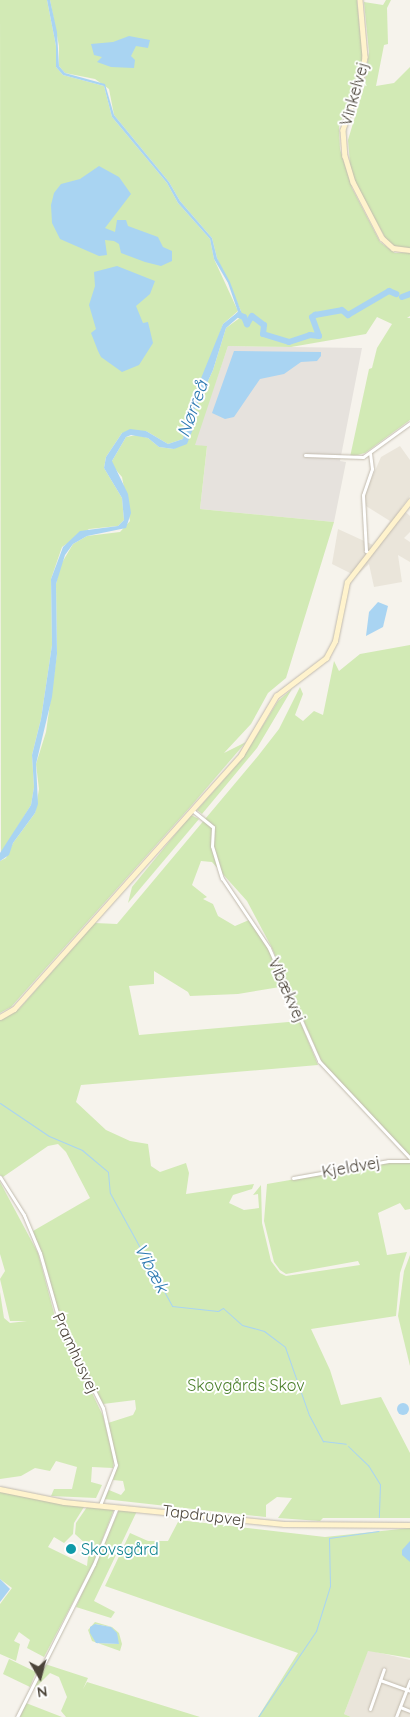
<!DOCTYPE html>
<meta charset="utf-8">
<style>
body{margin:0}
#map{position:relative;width:410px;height:1717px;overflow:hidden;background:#f6f3ec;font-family:Quicksand,sans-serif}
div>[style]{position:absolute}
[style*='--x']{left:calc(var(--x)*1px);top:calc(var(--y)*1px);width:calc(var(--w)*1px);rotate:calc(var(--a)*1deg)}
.residential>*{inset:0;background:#eae5da}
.industrial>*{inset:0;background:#e6e2dd}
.green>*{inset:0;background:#d2eab5}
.water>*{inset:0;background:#a9d4f2}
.round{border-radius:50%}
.stream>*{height:1px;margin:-0.5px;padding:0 0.5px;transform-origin:0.5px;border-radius:0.5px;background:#a9d4f2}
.river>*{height:6px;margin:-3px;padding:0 3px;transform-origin:3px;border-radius:3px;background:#a9d4f2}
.roads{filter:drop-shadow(0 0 1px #c2bbae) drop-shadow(0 0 1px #c2bbae)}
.street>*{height:3px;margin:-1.5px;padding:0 1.5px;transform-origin:1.5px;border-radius:1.5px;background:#fff}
.secondary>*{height:4.5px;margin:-2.25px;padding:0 2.25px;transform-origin:2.25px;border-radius:2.25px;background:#fff3cd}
.dots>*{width:14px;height:14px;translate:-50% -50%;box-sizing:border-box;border:2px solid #fff;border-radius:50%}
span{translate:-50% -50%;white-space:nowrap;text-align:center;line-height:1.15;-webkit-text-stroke:4px #fff;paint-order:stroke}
.street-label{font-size:16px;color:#4b4439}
.park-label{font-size:16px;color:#4a7f2a}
.culture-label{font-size:16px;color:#0d838f}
.left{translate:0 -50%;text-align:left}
.water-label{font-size:18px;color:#2e7ab2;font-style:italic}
.north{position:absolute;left:15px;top:1652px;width:50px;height:50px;-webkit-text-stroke:4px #fff;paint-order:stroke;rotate:172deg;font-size:14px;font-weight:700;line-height:20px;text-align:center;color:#4b4439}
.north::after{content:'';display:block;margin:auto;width:18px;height:22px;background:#4b4439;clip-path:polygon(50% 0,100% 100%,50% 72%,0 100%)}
</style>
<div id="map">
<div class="residential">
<i style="clip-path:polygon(400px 446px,410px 460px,410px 496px,401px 508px,410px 516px,410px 532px,404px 538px,410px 542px,410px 562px,398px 555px,402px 582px,374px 587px,369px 564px,356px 576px,332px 564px,338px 529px,373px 545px,390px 521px,366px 506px,364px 496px,381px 457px)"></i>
<i style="clip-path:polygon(368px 1650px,410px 1660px,410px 1717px,351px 1717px,344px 1714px)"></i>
</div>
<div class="industrial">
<i style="clip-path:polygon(228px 346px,362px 348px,340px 461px,346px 462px,334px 522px,200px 509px,207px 447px,194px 445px)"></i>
</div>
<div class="green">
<i style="clip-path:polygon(0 0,47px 0,56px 46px,56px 67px,63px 75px,104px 86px,112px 117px,167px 183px,178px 203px,210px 239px,214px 259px,238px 311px,223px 324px,183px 439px,168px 444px,146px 431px,122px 433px,106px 457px,104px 468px,122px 498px,124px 520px,118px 526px,89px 529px,62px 547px,51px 579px,52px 645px,41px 719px,32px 755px,34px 787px,31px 805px,1px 854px)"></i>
<i style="clip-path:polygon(50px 0,357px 0,363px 61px,339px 127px,340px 149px,352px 188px,380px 242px,395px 253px,410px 252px,410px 316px,407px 318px,410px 318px,410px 420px,365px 453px,350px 457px,369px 369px,372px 368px,377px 348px,392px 324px,377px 317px,366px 334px,291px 347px,228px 346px,195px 445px,207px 446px,200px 509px,334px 522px,286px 678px,268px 693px,251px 724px,224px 753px,246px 742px,192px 805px,11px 1007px,0 1013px,0 861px,6px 858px,13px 843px,35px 813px,39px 789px,36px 764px,46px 732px,57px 654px,56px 584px,60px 566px,73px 544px,87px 536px,120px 532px,130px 521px,122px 477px,111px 464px,112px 461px,126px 437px,137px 435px,148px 438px,159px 447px,174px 449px,193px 429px,193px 414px,213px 370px,226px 328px,241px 317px,241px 311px,217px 258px,212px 238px,180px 201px,169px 182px,114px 115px,109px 89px,95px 79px,65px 73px,59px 66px,59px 46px)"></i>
<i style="clip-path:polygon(386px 0,391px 0,387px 8px,388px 44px,384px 45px,376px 86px,394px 83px,410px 67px,410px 249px,398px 248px,387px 241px,351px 175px,348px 140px,364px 87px,369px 52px,364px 2px,383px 5px)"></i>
<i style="clip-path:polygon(410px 645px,410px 1156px,323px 1065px,271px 946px,247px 901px,212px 862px,201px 861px,192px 885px,207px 897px,203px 899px,213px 904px,218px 916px,235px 926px,249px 920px,269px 949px,286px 986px,238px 994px,190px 996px,188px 992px,154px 971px,154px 984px,129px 986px,139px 1035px,300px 1021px,318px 1065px,81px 1085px,76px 1102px,106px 1130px,130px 1141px,148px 1144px,151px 1166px,160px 1172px,186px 1163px,189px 1173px,186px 1194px,254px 1184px,252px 1189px,233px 1195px,229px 1203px,244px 1210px,259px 1208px,258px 1194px,253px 1195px,261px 1185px,262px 1223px,271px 1261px,280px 1273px,286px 1276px,360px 1265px,358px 1261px,286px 1274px,280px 1270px,274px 1262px,264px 1221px,267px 1184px,394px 1162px,410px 1163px,410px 1209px,405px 1210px,400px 1203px,378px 1213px,387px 1255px,407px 1252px,400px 1273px,396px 1316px,311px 1329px,330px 1370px,341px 1405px,381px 1397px,410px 1453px,410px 1518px,323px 1518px,320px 1521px,278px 1518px,292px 1498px,277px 1497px,266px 1505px,266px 1517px,104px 1499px,109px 1490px,121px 1495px,125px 1490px,123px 1481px,113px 1480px,117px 1463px,108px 1423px,133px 1415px,136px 1409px,135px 1400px,103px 1404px,63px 1327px,33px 1231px,90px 1198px,66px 1152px,58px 1144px,48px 1146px,3px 1177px,0 1175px,0 1020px,19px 1009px,95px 923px,117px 924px,258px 756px,279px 729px,300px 687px,303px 694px,295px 715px,303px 721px,314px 711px,323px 715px,334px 661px,339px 671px,360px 654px)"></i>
<i style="clip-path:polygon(292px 689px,257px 748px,202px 814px,197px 810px,242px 759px,278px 701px)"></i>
<i style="clip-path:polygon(191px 815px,199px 819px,128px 903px,132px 887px)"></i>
<i style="clip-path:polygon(0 1182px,38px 1253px,54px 1313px,103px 1416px,114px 1461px,113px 1468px,92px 1467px,91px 1482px,102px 1485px,96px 1498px,51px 1496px,54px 1489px,72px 1489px,77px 1467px,56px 1461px,50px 1471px,35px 1468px,21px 1476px,0 1479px,0 1292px,4px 1318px,10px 1323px,27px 1321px,10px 1321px,0 1279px,5px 1271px,0 1254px)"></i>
<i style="clip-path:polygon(410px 1255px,410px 1366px,398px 1316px,404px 1271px)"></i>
<i style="clip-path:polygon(0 1492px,84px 1507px,74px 1523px,73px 1534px,64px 1543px,54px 1537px,48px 1547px,87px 1566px,89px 1547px,75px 1534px,76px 1523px,87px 1507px,114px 1509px,93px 1564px,44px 1657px,27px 1648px,30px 1640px,19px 1632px,14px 1641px,20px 1644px,16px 1661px,0 1654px,0 1604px,12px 1588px,0 1579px)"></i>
<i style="clip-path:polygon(119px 1510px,137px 1511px,94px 1601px,115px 1612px,111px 1618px,76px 1607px)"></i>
<i style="clip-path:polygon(179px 1520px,325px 1537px,410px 1528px,410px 1658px,368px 1651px,344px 1714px,351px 1717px,258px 1717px,298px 1653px,105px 1586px,130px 1533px,148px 1541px,168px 1541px)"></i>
<i style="clip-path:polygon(evenodd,95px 1622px,112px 1627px,119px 1633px,122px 1644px,120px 1651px,92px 1641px,88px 1630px,95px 1622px,95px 1624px,111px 1627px,119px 1644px,96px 1643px,95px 1624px)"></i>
<i style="clip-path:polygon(9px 1659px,36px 1672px,30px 1687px,3px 1674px)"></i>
<i style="clip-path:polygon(45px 1664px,88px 1678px,83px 1689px,87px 1682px,200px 1717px,66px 1717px,61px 1711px,67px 1697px,59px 1677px,50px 1673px,32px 1691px)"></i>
<i style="clip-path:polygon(26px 1703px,62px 1717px,20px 1717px)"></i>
</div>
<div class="water">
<i style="clip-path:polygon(47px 0,50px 0,57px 32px,59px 66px,65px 73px,105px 84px,114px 115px,169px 182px,180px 201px,212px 238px,217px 258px,230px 282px,242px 314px,226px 328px,213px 370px,193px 414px,193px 429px,187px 444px,174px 449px,159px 447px,148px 438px,131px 435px,126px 437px,112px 461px,128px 494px,131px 513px,126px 528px,87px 536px,73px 544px,65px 555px,56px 584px,57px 654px,52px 697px,36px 764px,38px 804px,35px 813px,13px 843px,9px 855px,0 861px,0 853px,31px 805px,34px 787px,32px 755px,41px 719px,52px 645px,51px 579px,63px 547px,80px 531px,118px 526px,124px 520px,122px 498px,104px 468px,106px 457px,122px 433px,130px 429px,146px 431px,168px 444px,183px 439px,189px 408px,223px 324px,238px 312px,228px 283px,214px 259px,210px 239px,178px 203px,167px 183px,112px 117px,104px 86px,63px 75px,56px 67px,56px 46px)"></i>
<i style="clip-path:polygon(129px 36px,150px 40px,148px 48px,136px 46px,131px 56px,135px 60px,134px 68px,111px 67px,97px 62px,102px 57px,94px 55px,91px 44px,113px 42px)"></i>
<i style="clip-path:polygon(99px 166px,119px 177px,131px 194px,105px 228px,115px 232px,117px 220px,126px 220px,128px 226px,158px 237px,163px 247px,172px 251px,172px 261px,161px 266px,145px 262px,121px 253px,119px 244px,114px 241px,105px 240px,107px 255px,99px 256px,60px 239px,52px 223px,51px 205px,54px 193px,61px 184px,80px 179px)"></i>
<i style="clip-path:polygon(117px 266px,155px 281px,150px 294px,136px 306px,143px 323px,148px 322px,153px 343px,139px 365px,122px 372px,101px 357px,98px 351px,91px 333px,96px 329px,89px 305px,95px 286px,94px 272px)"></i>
<i style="clip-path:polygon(234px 351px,321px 352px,321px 356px,317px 361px,301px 362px,284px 374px,260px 379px,234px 417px,225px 419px,212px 413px)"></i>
<i style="clip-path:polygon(378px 602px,388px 606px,383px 627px,366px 636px,369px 612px)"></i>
<i class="round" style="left:397px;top:1403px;width:12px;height:12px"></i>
<i style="clip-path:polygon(410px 1541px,410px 1562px,402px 1555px,402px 1550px)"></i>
<i style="clip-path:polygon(0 1579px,10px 1589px,0 1602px)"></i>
<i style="clip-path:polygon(95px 1624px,111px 1627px,117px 1633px,119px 1644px,96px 1643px,90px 1633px,90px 1627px)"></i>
</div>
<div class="stream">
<i style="--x:0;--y:1103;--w:59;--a:34"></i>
<i style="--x:49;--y:1136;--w:36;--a:23"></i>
<i style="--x:82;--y:1150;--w:34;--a:40"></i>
<i style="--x:108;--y:1172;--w:21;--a:85"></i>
<i style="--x:110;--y:1193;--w:129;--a:61.2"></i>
<i style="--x:172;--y:1306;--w:46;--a:6.2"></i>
<i style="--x:218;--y:1311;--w:6;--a:-31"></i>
<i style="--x:223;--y:1308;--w:25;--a:42"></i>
<i style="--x:242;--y:1325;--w:23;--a:15"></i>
<i style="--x:264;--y:1331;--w:26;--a:37"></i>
<i style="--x:285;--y:1347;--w:72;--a:70.6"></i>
<i style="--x:309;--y:1415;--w:30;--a:62"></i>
<i style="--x:323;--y:1441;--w:23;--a:7"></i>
<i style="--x:348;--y:1446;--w:28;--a:44"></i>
<i style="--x:368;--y:1465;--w:22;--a:58"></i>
<i style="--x:380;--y:1484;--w:33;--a:92"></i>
<i style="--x:258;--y:1717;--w:104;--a:-56"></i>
<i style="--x:316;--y:1631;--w:47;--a:-72.7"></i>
<i style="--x:330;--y:1586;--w:48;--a:-91.2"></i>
<i style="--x:329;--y:1538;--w:50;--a:-8"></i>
</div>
<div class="river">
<i style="--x:402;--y:297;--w:9;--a:-21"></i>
<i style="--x:239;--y:315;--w:5;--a:22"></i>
<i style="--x:244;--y:317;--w:8;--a:67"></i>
<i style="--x:247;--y:324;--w:9;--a:-58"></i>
<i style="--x:252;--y:316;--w:15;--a:37"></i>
<i style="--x:264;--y:325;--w:9;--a:96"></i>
<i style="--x:263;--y:334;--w:27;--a:17"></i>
<i style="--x:289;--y:342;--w:22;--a:-18"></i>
<i style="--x:310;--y:335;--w:9;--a:6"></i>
<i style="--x:319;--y:336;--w:20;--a:-110"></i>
<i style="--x:312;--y:317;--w:4;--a:-34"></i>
<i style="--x:315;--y:315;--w:27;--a:-10"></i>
<i style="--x:342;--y:310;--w:8;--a:40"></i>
<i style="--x:348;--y:315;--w:48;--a:-30.3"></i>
<i style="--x:389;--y:291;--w:8;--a:23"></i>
</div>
<div class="roads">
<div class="street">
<i style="--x:305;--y:455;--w:58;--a:2"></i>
<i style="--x:363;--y:457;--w:58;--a:-35.9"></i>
<i style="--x:369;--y:553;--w:4;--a:-146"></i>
<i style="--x:366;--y:551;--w:56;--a:-93.1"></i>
<i style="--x:363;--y:495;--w:28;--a:-71"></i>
<i style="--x:372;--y:469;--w:16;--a:-97"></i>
<i style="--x:192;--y:810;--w:27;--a:39"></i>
<i style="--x:213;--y:827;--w:19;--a:93"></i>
<i style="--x:212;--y:846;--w:34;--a:73"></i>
<i style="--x:222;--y:878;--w:84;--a:56.1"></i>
<i style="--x:269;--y:948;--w:124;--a:66.1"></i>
<i style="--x:319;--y:1061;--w:133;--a:46.8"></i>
<i style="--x:0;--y:1177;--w:45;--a:57.7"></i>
<i style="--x:24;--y:1215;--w:41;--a:67.2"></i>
<i style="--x:40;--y:1253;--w:73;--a:74.1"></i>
<i style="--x:60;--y:1323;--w:95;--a:63.2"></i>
<i style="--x:103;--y:1408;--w:58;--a:77.2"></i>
<i style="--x:116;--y:1465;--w:43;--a:111.8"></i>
<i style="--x:293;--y:1178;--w:97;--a:-10.1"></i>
<i style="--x:388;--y:1161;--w:22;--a:0"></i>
<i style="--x:380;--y:1680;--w:32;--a:20"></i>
<i style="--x:400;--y:1707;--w:11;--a:22"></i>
<i style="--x:370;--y:1709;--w:42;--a:-70.7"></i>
<i style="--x:17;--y:1717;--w:171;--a:-63.3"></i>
<i style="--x:94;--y:1564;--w:61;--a:-68"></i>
<i style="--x:396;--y:1717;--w:39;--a:-69"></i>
</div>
<div class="secondary">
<i style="--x:360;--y:0;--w:57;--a:85"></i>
<i style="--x:365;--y:57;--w:18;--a:99"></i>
<i style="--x:362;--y:75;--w:58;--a:109.1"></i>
<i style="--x:343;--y:130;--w:26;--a:86"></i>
<i style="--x:345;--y:156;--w:27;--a:73"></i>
<i style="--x:353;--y:182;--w:63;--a:62.6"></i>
<i style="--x:382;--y:238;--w:15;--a:42"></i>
<i style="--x:393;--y:248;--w:17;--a:7"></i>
<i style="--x:0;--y:1017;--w:16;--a:-30"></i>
<i style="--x:14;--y:1009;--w:341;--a:-48.2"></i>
<i style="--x:241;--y:755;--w:69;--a:-59.3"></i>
<i style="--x:276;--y:696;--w:63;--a:-37.2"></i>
<i style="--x:326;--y:658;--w:19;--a:-62"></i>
<i style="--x:335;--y:641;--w:60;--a:-78.5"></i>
<i style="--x:347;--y:582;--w:103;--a:-52.1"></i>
<i style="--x:0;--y:1489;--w:65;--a:11.5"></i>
<i style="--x:64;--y:1502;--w:221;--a:5.7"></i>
<i style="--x:284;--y:1524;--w:126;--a:0.5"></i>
</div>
</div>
<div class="dots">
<i style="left:71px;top:1549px;background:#0f9aa8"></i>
</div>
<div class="street-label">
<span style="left:354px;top:94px;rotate:-74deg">Vinkelvej</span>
<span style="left:287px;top:990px;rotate:66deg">Vibækvej</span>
<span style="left:351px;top:1167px;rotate:-10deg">Kjeldvej</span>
<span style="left:76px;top:1353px;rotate:65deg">Pramhusvej</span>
<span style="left:204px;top:1515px;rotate:7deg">Tapdrupvej</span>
</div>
<div class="park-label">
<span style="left:246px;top:1385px">Skovgårds Skov</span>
</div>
<div class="culture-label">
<span class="left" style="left:81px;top:1549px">Skovsgård</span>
</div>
<div class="water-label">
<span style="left:193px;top:409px;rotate:-70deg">Nørreå</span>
<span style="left:151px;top:1268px;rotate:62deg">Vibæk</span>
</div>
<div class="north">N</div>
</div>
